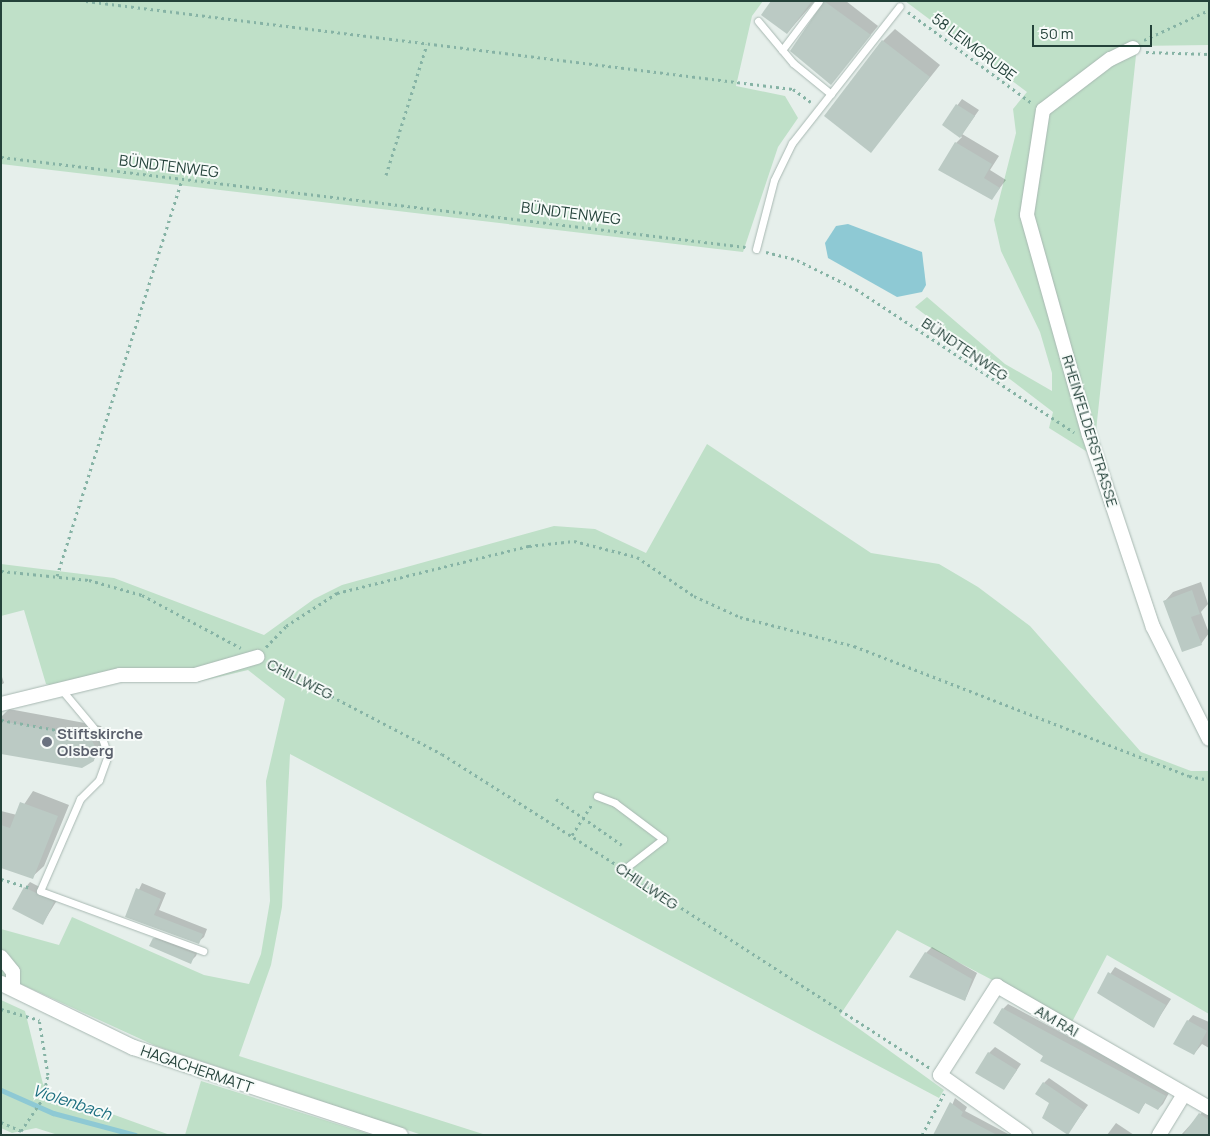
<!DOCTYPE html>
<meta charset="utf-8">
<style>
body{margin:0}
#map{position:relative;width:1210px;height:1136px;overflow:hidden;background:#e6efeb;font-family:Manrope,sans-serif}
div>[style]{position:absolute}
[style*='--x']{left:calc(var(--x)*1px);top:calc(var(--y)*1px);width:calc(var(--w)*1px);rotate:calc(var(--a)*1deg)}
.green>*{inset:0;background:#bfe0c8}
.water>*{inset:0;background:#8ec9d4}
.shadow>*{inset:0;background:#0003}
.stream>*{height:5px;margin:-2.5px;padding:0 2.5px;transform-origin:2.5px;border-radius:2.5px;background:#8ec9d4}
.building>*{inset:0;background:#bbcac4}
.path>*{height:3px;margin-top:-1.5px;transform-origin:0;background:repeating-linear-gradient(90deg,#86b3a5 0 2.5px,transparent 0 6.5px)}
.roads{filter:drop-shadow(0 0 1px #a8b8b2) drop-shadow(0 0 1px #a8b8b2)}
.lane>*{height:7px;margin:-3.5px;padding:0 3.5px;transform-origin:3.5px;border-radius:3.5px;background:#fff}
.street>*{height:14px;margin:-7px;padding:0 7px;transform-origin:7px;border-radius:7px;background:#fff}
.secondary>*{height:15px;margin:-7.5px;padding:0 7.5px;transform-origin:7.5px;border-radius:7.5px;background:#fff}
.dots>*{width:14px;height:14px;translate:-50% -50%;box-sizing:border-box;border:2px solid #f7fbf9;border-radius:50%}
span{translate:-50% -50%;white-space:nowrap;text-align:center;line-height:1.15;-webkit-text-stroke:4px #f7fbf9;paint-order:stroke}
.street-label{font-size:15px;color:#24423a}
.worship-label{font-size:15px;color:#5b616d;font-weight:700}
.left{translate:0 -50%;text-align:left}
.water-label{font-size:16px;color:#1c6f80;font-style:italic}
.frame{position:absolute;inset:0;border:2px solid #24423a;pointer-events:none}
.scale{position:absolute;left:1032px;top:25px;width:120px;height:22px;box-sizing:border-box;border:2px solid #24423a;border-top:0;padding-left:6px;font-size:15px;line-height:18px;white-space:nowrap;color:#24423a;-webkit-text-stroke:4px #f7fbf9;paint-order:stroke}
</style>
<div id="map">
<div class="green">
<i style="clip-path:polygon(1px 1px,763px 1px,752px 16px,736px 86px,785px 96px,798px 118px,778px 147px,743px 252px,1px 164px)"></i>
<i style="clip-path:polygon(905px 1px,1209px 1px,1209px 45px,1137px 46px,1096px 431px,1102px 450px,1089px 453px,1049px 428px,1053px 412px,915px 307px,927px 297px,1005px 364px,1052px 391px,1052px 373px,1040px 332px,1001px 251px,994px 220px,1016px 133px,1013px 109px,1027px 92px)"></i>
<i style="clip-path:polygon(707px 444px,871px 553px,939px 564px,978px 587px,1030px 626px,1141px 752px,1191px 771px,1209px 771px,1209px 1014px,1107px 955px,1072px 1022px,897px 930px,840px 1015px,944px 1090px,939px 1098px,290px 754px,282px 907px,271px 965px,239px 1056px,486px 1135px,422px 1135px,156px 1046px,1px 975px,1px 929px,59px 945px,72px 917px,204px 975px,249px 984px,261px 954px,270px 901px,266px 781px,285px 699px,248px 670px,197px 682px,136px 679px,73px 692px,46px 684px,24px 610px,1px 616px,1px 564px,114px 578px,264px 635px,314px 599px,342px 585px,554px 526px,595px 529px,646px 553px)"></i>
<i style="clip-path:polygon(1px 1000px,25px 1011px,43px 1084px,51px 1092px,170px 1135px,58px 1135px,36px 1128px,12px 1133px,1px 1128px)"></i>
<i style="clip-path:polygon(201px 1081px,372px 1135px,185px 1135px)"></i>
</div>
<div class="water">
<i style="clip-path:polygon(848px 224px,922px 252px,926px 285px,922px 292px,897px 297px,828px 258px,825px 243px,836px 226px)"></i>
</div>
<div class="shadow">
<i style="clip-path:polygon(772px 1px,815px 1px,787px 33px)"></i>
<i style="clip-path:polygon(824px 1px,846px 1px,878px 26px,831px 83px)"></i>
<i style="clip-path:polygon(895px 29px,940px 65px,871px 151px,883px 41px)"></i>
<i style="clip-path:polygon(962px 99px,979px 110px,962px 134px,999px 156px,990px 170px,1006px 180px,992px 198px,956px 143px,962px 137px,943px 125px)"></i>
<i style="clip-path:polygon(1201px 582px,1208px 604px,1201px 612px,1209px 633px,1201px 644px,1165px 601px,1173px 592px)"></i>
<i style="clip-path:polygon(1px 674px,4px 683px,1px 685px)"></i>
<i style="clip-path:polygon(9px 709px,101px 726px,107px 736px,105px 748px,93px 760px,1px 753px,1px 717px)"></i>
<i style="clip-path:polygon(33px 791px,69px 805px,44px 866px,32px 877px,1px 867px,1px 811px,17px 815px)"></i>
<i style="clip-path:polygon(30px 882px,59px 897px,43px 923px,25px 888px)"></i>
<i style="clip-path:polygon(142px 883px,166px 893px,159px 910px,207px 929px,204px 937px,198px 942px,127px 916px)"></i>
<i style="clip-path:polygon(159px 933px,199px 948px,196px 956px,190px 962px,154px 939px)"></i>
<i style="clip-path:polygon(932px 947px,977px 973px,965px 1000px,926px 953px)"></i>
<i style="clip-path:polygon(1115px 967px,1171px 999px,1153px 1027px,1098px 992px)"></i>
<i style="clip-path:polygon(1008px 1004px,1170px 1091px,1163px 1104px,1158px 1109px,1146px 1102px,1139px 1112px,1045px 1056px,1003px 1009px)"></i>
<i style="clip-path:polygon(1193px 1015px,1209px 1022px,1209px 1048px,1202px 1044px,1194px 1054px,1188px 1021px)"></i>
<i style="clip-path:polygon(995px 1047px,1021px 1064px,1004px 1089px,989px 1053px)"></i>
<i style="clip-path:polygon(1049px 1078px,1088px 1105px,1068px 1133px,1044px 1083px)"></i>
<i style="clip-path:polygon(955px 1098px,967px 1107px,965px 1111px,1010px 1135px,940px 1135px)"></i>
<i style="clip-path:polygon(1205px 1109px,1209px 1111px,1209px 1135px,1181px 1135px)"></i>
<i style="clip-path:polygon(1116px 1123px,1134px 1135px,1107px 1135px)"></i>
</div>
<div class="stream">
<i style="--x:1;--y:1090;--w:57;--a:23.9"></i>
<i style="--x:53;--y:1113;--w:85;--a:15"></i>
</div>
<div class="building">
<i style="clip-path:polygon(771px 1px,812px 1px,787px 34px,761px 15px)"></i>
<i style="clip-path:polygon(824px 1px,871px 35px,831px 85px,790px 51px)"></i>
<i style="clip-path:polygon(882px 40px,930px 77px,871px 153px,824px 116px)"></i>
<i style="clip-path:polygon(956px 104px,975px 116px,960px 138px,942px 125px)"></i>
<i style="clip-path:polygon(955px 142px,992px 164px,984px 178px,1000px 188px,992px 200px,938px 170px)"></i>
<i style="clip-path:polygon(1192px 590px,1200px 614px,1191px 617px,1202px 645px,1182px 652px,1163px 601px)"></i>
<i style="clip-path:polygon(1px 721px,90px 737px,96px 748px,94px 761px,82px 768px,1px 754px)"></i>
<i style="clip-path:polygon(20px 802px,58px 816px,33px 879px,1px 868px,1px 825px,10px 828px)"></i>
<i style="clip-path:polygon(24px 887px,54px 902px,43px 925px,12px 909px)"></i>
<i style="clip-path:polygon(136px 888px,161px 899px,154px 915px,203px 934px,199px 944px,125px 917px)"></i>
<i style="clip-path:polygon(153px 938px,195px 954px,191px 964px,149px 946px)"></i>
<i style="clip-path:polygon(925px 952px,972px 979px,965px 1001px,909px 977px)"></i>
<i style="clip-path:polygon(1108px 972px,1166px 1005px,1154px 1028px,1097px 993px)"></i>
<i style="clip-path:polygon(1002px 1008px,1166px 1096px,1158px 1110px,1145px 1103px,1139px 1114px,1040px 1061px,1043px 1056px,993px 1023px)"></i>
<i style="clip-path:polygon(1187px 1020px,1207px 1031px,1194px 1055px,1173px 1044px)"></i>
<i style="clip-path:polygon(988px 1052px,1017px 1070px,1004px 1090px,975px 1073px)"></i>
<i style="clip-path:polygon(1043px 1082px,1084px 1110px,1068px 1135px,1042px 1118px,1049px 1103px,1035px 1094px)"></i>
<i style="clip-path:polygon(950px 1102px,963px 1112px,961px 1116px,997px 1135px,933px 1135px)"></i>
<i style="clip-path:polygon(1199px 1113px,1209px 1120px,1209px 1135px,1183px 1135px)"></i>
</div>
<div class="path">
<i style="--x:86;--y:1;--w:712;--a:7.1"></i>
<i style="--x:793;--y:89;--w:22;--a:36"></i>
<i style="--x:908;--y:12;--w:154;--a:36.3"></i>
<i style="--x:1144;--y:40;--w:72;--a:-24.8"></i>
<i style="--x:1146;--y:52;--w:63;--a:1.8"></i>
<i style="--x:1;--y:157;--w:750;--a:6.89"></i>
<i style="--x:386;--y:175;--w:137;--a:-72.6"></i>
<i style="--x:766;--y:252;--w:32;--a:14"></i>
<i style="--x:797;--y:260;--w:66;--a:26.2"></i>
<i style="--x:856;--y:289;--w:261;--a:33.3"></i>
<i style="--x:1;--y:571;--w:88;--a:5.8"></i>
<i style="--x:89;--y:580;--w:55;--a:15.8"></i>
<i style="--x:142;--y:595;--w:112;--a:28.2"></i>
<i style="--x:57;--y:576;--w:415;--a:-72.5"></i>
<i style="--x:266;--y:647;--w:29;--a:-46"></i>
<i style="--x:286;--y:626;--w:61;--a:-32.9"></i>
<i style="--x:337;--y:593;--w:198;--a:-13.8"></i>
<i style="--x:529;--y:546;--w:45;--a:-6.3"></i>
<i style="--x:574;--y:541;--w:65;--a:14.3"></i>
<i style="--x:637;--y:557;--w:69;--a:34.4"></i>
<i style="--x:694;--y:596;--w:51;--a:24.5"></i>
<i style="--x:740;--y:617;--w:118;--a:14.3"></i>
<i style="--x:854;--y:646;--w:359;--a:21.2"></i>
<i style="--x:1189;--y:776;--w:20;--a:11"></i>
<i style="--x:268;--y:663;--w:196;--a:27.6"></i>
<i style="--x:442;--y:754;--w:205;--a:32.4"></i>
<i style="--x:1;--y:720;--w:84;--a:10.2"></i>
<i style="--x:556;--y:799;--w:80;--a:34.9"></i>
<i style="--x:572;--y:835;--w:37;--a:-57"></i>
<i style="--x:632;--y:876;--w:354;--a:32.8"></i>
<i style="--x:1;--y:879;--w:30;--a:17"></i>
<i style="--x:1;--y:1009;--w:40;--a:16"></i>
<i style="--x:1;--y:1122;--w:22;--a:24"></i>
<i style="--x:21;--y:1131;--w:40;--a:-56"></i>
<i style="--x:43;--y:1098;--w:24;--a:-78"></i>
<i style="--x:48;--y:1075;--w:57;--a:-99.1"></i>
<i style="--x:922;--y:1135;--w:47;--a:-61.8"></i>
</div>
<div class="roads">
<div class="lane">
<i style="--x:758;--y:21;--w:55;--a:50.2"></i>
<i style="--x:793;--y:63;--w:49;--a:39.2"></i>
<i style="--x:782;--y:50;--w:61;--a:-52.9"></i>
<i style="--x:756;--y:249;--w:71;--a:-75.4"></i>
<i style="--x:774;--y:180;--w:41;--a:-64.1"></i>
<i style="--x:792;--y:143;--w:174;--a:-51.8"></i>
<i style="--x:61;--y:689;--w:64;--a:50.1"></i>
<i style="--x:102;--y:738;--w:18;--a:71"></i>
<i style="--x:108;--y:755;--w:27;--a:110"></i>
<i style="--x:99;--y:780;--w:27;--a:135"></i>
<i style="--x:80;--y:799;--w:100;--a:113.5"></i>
<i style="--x:40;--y:891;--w:174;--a:20.2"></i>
<i style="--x:597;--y:796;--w:19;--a:21"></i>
<i style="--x:615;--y:803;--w:60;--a:36.9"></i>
<i style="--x:663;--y:839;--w:51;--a:142.2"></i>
</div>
<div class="street">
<i style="--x:1133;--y:48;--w:25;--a:154"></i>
<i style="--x:1110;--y:59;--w:84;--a:142.7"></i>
<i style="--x:1043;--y:110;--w:106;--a:98.7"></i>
<i style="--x:1027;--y:215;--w:229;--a:74.3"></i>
<i style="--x:1089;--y:435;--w:202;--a:71.6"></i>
<i style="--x:1153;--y:627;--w:125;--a:63.4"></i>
<i style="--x:1;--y:704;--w:122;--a:-13.7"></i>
<i style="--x:120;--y:675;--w:75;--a:0"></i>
<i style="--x:195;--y:675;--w:65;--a:-16.2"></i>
<i style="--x:1;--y:957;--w:19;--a:51"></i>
<i style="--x:13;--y:972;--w:16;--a:90"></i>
<i style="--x:1025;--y:1135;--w:104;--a:-144.8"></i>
<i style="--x:940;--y:1075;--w:106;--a:-57.4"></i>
<i style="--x:997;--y:986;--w:245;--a:29.9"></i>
<i style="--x:1159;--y:1135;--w:48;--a:-58.6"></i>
</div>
<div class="secondary">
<i style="--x:1;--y:983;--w:147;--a:25.9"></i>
<i style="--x:133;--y:1047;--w:281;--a:18.2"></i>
</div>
</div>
<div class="dots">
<i style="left:47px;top:742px;background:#6b7280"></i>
</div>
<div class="street-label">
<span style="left:974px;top:47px;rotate:37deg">58 LEIMGRUBE</span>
<span style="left:169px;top:166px;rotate:7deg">BÜNDTENWEG</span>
<span style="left:571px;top:213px;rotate:7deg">BÜNDTENWEG</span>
<span style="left:965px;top:349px;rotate:34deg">BÜNDTENWEG</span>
<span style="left:1090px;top:431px;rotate:73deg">RHEINFELDERSTRASSE</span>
<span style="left:300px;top:679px;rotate:27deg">CHILLWEG</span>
<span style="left:647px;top:886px;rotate:34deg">CHILLWEG</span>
<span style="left:1057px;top:1021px;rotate:30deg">AM RAI</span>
<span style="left:197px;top:1069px;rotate:19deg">HAGACHERMATT</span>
</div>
<div class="worship-label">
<span class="left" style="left:57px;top:742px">Stiftskirche<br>Olsberg</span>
</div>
<div class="water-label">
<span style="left:72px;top:1102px;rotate:18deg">Violenbach</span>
</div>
<div class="frame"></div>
<div class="scale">50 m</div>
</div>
